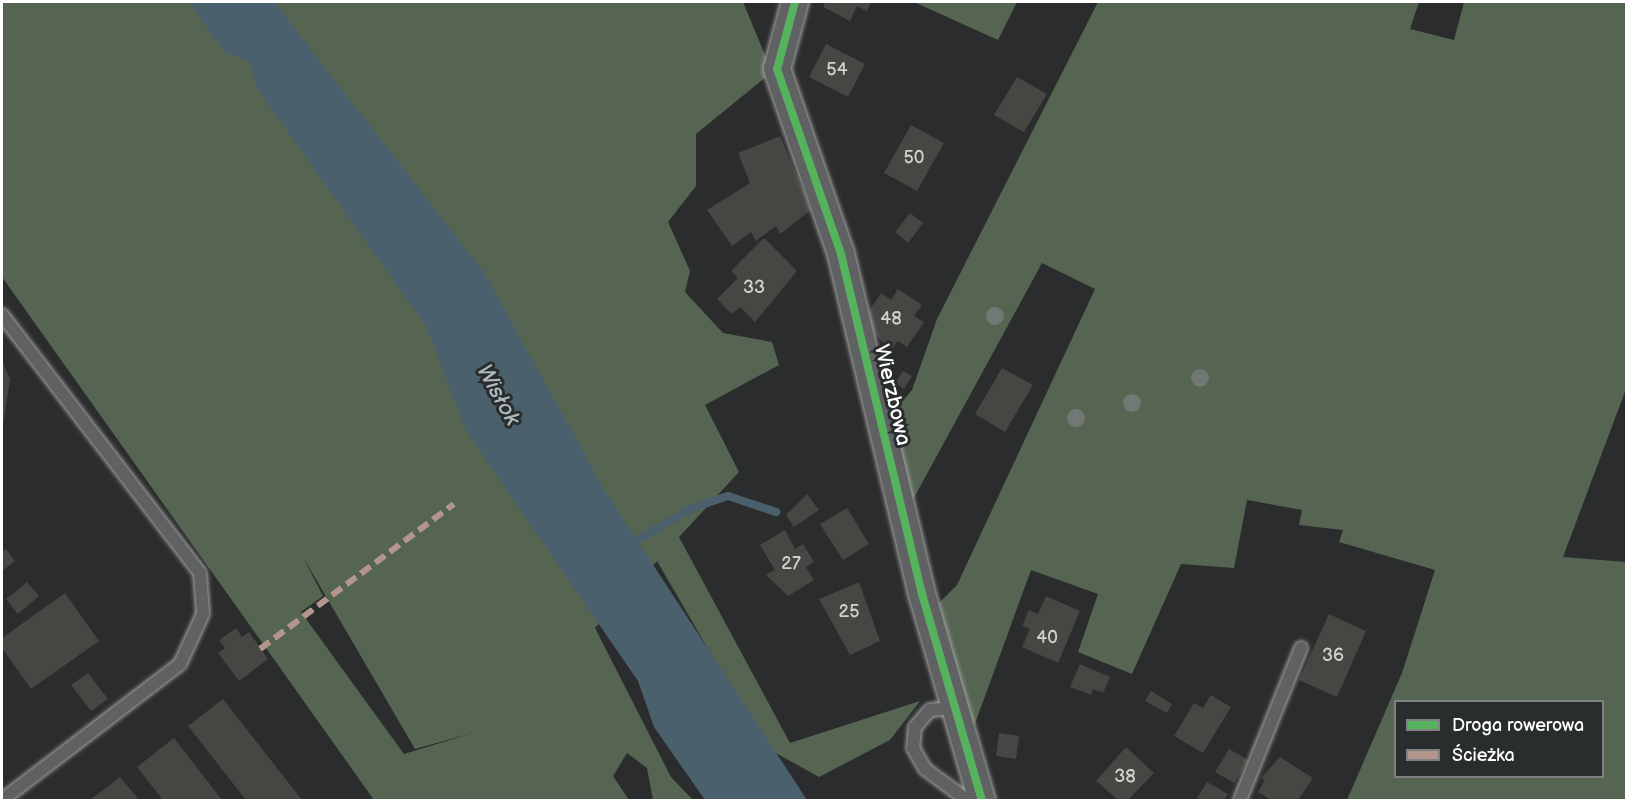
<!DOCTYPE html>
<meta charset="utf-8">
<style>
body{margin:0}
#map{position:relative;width:1628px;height:802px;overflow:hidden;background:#2b2c2d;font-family:"Balsamiq Sans",sans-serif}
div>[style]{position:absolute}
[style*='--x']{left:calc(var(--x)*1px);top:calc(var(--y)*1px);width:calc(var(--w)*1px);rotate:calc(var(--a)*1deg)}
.green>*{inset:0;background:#556552}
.water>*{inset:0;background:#4b606d}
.stream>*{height:8px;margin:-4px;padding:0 4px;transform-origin:4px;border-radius:4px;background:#4b606d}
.building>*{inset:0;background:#464643}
.roads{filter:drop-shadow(0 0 2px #a0a0a0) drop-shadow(0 0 2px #a0a0a0)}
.lane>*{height:12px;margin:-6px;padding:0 6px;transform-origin:6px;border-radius:6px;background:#606162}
.street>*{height:26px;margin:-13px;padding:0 13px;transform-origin:13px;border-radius:13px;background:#606162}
.quiet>*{height:6px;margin-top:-3px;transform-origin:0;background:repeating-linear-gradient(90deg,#b2968c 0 12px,transparent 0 18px)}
.cycleway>*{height:8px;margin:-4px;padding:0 4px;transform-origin:4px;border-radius:4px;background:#56b35d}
.trees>*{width:18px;height:18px;margin:-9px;border-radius:50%;background:#727873}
span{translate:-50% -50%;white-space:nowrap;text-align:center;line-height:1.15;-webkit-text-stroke:6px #2a2d2e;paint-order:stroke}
.number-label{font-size:18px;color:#d1d1d0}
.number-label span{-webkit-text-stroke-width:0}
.street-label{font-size:21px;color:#fff}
.water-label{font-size:22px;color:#afbac0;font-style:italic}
.frame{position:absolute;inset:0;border:3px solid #fff;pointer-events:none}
.legend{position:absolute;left:1394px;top:700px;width:210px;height:78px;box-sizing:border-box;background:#2a2d2e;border:2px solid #7f8182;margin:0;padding:8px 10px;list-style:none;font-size:18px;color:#fff}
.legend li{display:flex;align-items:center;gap:12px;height:30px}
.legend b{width:30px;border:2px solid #7f8182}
</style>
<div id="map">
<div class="green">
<i style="clip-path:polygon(evenodd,2px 2px,743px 2px,772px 72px,696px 134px,696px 186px,668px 222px,690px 271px,685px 292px,723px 333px,772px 342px,779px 365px,705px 405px,739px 472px,679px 537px,790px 743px,920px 701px,890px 740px,819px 777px,765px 747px,657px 561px,595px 628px,671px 777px,693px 800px,653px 800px,647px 768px,627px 753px,613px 776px,629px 800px,374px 800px,2px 277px,2px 2px,303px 557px,415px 749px,476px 732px,404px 754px,301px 612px,323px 596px,303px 557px)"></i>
<i style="clip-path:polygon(914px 2px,1017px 2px,998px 40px)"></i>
<i style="clip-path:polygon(evenodd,1098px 2px,1419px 2px,1410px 29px,1454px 40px,1464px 2px,1626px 2px,1626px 389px,1563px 557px,1626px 562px,1626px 800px,1347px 800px,1402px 673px,1435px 570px,1339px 542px,1343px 530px,1299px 525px,1302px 510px,1247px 500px,1234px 568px,1181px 564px,1132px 674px,1078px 652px,1098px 594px,1031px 570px,973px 729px,936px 606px,957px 585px,1095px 289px,1042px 263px,910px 505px,889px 417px,912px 390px,937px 319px,1098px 2px,1396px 702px,1602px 702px,1602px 776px,1396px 776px,1396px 702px)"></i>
</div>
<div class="water">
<i style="clip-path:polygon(189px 2px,274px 2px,483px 271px,608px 496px,807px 800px,705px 800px,654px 727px,638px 681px,466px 431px,426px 326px,258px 90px,248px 61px,224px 52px)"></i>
</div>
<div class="stream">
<i style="--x:631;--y:544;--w:69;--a:-30.7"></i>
<i style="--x:690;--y:509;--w:40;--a:-18.9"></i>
<i style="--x:728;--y:496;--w:51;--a:18.4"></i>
</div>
<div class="building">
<i style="clip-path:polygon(825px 2px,871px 2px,867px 11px,857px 6px,850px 21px,823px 7px)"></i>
<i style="clip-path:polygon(826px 44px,865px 64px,848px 97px,809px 77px)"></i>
<i style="clip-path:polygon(1017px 77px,1047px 94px,1024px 132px,994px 115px)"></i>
<i style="clip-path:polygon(911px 125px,944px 143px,917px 191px,884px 173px)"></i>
<i style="clip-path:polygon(780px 136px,811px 210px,780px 234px,776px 226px,756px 241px,751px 232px,732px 246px,707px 210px,750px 183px,738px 153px)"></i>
<i style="clip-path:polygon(910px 213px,923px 223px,908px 243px,895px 232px)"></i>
<i style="clip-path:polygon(764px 238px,797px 271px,755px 322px,740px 307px,732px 314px,717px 299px,738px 278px,731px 271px)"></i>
<i style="clip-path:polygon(898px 289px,922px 305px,914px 316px,924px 322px,907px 347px,898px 341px,891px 350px,862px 322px,881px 293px,891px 300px)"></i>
<i style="clip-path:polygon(2px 361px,10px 379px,2px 431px)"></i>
<i style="clip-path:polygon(1002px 368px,1033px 385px,1005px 432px,975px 414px)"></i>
<i style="clip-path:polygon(903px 371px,912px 376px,904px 389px,895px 383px)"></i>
<i style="clip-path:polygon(807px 494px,819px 510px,794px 527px,786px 515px)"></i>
<i style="clip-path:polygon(847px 508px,869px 544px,843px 560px,820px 524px)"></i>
<i style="clip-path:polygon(785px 530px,795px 549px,803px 544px,814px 562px,806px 567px,814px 580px,788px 596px,766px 575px,775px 570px,760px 545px)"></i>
<i style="clip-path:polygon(6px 549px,15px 561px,2px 571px,2px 552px)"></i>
<i style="clip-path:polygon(27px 582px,39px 596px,18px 614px,6px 599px)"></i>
<i style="clip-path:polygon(859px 582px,880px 641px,850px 655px,819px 599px)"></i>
<i style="clip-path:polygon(65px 593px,99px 641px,31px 689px,2px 648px,2px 638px)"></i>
<i style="clip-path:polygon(1046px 596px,1080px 611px,1058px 663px,1022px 647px,1030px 629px,1022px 626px,1029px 610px,1038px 614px)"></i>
<i style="clip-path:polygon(1329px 614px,1366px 631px,1337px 697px,1299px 680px)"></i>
<i style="clip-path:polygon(236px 628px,242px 637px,249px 632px,268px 659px,239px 681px,218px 653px,225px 648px,219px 640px)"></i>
<i style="clip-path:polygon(1080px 664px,1110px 677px,1103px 693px,1093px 689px,1091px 695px,1070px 687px)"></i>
<i style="clip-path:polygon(88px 673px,108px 699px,91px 711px,71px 685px)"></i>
<i style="clip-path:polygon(1151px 691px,1172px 704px,1167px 713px,1145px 701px)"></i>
<i style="clip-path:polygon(1211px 695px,1231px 707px,1203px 753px,1174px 736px,1194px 703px,1203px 708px)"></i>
<i style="clip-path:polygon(223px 699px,302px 800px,246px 800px,188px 726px)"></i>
<i style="clip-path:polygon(999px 733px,1019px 736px,1016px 759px,996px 756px)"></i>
<i style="clip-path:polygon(174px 738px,222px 800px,163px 800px,137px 767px)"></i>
<i style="clip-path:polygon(1126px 747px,1154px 773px,1128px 800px,1118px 800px,1096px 781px)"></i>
<i style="clip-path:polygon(1229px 749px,1248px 760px,1234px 783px,1215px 772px)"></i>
<i style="clip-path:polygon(1280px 757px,1313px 778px,1298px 800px,1271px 800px,1258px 792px,1265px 780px,1261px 778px)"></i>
<i style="clip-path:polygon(120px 777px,139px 800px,90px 800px)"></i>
<i style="clip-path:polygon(1207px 782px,1228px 794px,1224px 800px,1196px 800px)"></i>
</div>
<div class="roads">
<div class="lane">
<i style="--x:2;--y:315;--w:325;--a:52.5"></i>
<i style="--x:200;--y:573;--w:41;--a:85.8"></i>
<i style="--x:203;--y:614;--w:55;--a:114.7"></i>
<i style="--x:180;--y:664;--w:224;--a:142.6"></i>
<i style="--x:954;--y:708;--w:24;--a:175"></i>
<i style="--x:930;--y:710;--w:23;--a:131"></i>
<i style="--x:915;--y:727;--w:21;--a:95"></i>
<i style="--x:913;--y:748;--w:24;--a:60"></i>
<i style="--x:925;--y:769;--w:52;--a:36.4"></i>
<i style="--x:1240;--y:800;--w:164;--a:-68.1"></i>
</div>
<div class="street">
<i style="--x:795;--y:2;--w:69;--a:105"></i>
<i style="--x:777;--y:69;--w:196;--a:70.9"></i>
<i style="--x:841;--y:254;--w:350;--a:76.6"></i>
<i style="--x:922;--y:594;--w:215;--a:73.8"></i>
</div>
</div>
<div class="quiet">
<i style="--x:260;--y:649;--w:242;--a:-36.8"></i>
</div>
<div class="cycleway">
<i style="--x:795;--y:2;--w:69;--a:105"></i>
<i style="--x:777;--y:69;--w:196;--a:70.9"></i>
<i style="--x:841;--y:254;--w:350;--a:76.6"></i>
<i style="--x:922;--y:594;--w:215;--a:73.8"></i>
</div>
<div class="trees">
<i style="left:995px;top:316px"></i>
<i style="left:1200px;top:378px"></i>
<i style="left:1132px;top:403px"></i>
<i style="left:1076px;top:418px"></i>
</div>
<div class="number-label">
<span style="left:837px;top:70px">54</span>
<span style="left:914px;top:158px">50</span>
<span style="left:754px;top:288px">33</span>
<span style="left:891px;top:319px">48</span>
<span style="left:791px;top:564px">27</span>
<span style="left:849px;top:612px">25</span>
<span style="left:1047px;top:638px">40</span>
<span style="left:1333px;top:656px">36</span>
<span style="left:1125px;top:777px">38</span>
</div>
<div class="street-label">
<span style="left:892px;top:395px;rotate:77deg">Wierzbowa</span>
</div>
<div class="water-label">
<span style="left:498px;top:395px;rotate:61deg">Wisłok</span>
</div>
<div class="frame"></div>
<ul class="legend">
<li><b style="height:8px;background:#56b35d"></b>Droga rowerowa</li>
<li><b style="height:8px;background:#b2968c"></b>Ścieżka</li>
</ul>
</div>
